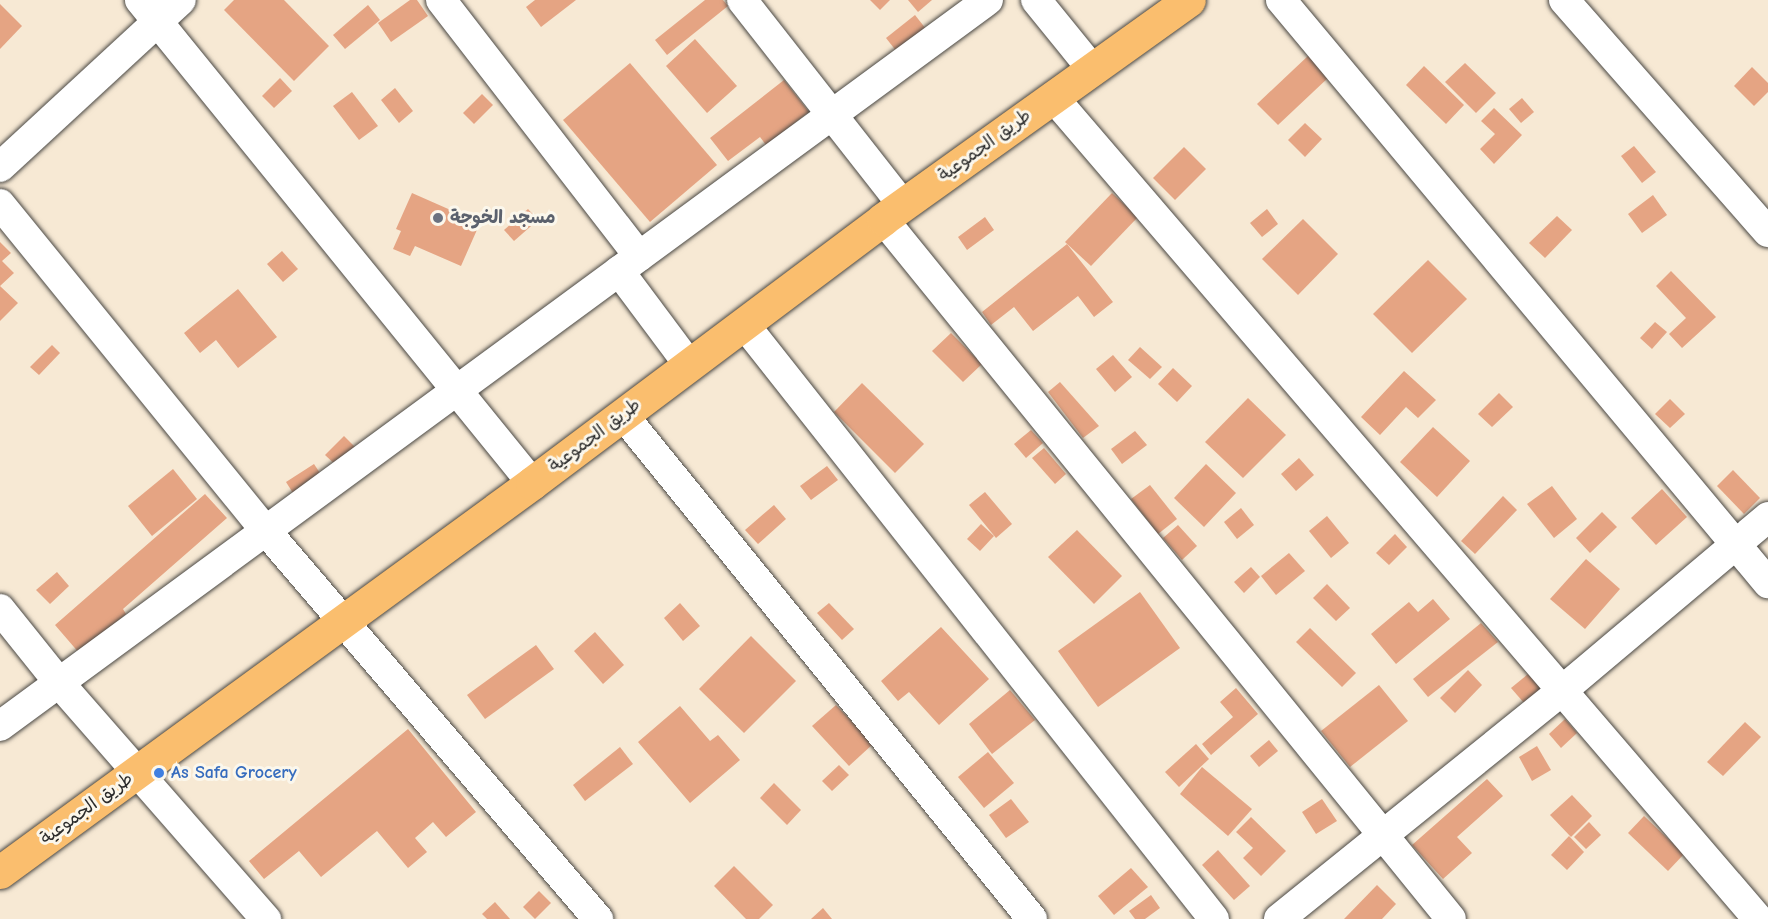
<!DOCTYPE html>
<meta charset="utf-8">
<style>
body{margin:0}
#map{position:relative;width:1768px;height:919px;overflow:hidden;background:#f7e9d4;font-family:"Comic Neue","Playpen Sans Arabic",sans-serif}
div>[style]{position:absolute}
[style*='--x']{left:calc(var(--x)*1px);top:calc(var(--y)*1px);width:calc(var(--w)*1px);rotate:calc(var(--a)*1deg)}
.building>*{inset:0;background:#e5a483}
.roads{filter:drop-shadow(0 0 2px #4a4844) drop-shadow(0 0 2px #4a4844)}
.minor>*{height:30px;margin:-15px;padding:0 15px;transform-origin:15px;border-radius:15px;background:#fff}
.major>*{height:33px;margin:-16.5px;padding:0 16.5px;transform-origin:16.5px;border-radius:16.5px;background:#fabe6e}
.dots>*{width:16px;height:16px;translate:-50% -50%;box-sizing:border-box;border:3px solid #fbf7ec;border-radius:50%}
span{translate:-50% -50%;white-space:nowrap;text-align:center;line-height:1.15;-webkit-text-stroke:6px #fbf7ec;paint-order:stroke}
.street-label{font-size:18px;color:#2b2b2b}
.worship-label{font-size:18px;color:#5b616d;font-weight:700}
.left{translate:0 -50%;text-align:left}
.shop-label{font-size:18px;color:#366cbe;font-weight:700}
</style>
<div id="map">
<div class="building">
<i style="clip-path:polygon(234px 0,284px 0,329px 46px,294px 81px,224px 10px)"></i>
<i style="clip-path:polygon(410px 0,417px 0,428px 16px,391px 42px,378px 23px)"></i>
<i style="clip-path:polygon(535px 0,576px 0,541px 27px,526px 7px)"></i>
<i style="clip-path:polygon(705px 0,723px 0,728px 6px,667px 55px,655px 40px)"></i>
<i style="clip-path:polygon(870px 0,890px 0,880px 10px)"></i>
<i style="clip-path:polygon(908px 0,932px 0,918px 12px)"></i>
<i style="clip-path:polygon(0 4px,22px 26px,0 49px)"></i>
<i style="clip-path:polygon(368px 5px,380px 20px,345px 49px,333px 35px)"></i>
<i style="clip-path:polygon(915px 15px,926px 29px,897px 52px,886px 38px)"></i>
<i style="clip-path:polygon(695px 39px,737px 86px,707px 113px,666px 66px)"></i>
<i style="clip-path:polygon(1309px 55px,1329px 77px,1278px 125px,1257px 104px)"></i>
<i style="clip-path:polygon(630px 63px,717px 165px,650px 222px,563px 120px)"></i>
<i style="clip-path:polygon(1465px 63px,1496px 93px,1476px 113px,1445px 82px)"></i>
<i style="clip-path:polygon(1424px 66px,1464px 105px,1446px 124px,1406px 85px)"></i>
<i style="clip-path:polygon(1752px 67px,1768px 83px,1768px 92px,1754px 106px,1734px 86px)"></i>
<i style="clip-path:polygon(280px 78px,292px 91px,274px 108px,262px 96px)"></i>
<i style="clip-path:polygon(784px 80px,809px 112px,766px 145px,760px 137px,728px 161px,710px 138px)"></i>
<i style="clip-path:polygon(395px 88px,413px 111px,399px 123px,381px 100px)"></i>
<i style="clip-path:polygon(352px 92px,378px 126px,359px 140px,333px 106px)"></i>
<i style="clip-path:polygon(482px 94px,493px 105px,474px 124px,463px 113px)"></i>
<i style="clip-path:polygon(1522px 98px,1534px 112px,1521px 123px,1509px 109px)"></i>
<i style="clip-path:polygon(1494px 108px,1522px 135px,1494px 164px,1480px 149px,1495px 134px,1481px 121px)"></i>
<i style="clip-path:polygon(1305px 123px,1322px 139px,1305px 157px,1288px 140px)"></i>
<i style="clip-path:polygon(1634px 146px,1656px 172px,1642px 183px,1621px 156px)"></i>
<i style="clip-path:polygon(1184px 147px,1206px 169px,1175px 200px,1153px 178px)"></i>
<i style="clip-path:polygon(412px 193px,480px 223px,461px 266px,415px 246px,410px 256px,393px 249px,401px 231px,396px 229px)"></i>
<i style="clip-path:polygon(1112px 193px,1138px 217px,1091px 266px,1065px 242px)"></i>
<i style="clip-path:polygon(1653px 195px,1667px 215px,1642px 233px,1628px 214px)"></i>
<i style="clip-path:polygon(528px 209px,538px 220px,514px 241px,504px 230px)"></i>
<i style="clip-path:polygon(1267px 209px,1278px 224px,1262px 237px,1250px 223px)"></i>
<i style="clip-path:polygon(1557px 216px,1572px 230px,1545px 258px,1529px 243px)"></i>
<i style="clip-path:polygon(985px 217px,994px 230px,967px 250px,958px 237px)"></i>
<i style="clip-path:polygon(1303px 219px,1338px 254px,1298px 295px,1262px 259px)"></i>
<i style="clip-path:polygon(0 242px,11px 253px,2px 261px,14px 273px,0 286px,18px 303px,0 321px)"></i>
<i style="clip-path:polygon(1067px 244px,1113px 302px,1094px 317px,1078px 296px,1033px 331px,1014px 307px,991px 325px,982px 312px)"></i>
<i style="clip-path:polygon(282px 251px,298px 269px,283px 282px,267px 264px)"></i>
<i style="clip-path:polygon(1428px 260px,1467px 299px,1412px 353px,1373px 314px)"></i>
<i style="clip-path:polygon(1671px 271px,1716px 317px,1682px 348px,1669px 334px,1686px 318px,1656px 286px)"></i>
<i style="clip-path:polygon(238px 289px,277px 337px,238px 368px,216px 340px,200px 353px,184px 333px)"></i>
<i style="clip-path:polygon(1655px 322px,1667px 332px,1652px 349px,1640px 338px)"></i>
<i style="clip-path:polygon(951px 333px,982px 364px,963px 382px,932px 351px)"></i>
<i style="clip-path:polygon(52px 345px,60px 353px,39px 375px,30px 367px)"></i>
<i style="clip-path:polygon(1140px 347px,1162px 367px,1150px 379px,1128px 360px)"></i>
<i style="clip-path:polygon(1113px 355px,1132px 377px,1115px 392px,1096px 369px)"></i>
<i style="clip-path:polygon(1173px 368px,1192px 386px,1177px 402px,1158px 384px)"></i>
<i style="clip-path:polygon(1404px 371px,1436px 400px,1418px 418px,1406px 407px,1380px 435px,1361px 417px)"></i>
<i style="clip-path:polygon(1060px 382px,1099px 426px,1083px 438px,1048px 392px)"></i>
<i style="clip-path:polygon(862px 383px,924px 444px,895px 473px,834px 412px)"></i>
<i style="clip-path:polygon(1499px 393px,1513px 407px,1492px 427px,1478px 414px)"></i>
<i style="clip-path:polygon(1248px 398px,1286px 435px,1243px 478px,1205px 442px)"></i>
<i style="clip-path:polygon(1670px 399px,1685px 414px,1670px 428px,1655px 414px)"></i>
<i style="clip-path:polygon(1433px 427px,1470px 461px,1437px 497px,1400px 462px)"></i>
<i style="clip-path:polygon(1031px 430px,1043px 443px,1026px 458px,1014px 444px)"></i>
<i style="clip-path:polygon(1135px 431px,1147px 445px,1122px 464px,1111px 449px)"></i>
<i style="clip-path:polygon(344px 436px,357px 449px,339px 468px,325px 455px)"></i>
<i style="clip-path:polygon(1044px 448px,1066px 474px,1055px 484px,1032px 458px)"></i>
<i style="clip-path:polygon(1299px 458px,1314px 475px,1296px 491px,1281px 474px)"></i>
<i style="clip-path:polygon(314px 464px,326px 482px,298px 501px,286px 482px)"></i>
<i style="clip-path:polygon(1206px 464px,1236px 493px,1204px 527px,1174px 498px)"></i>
<i style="clip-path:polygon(827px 466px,838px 480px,811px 500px,800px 486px)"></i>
<i style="clip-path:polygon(173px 469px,197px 499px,152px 536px,128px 506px)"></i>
<i style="clip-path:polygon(1733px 470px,1760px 498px,1744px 514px,1717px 486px)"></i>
<i style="clip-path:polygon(1150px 485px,1177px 519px,1158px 534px,1131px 499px)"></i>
<i style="clip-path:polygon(1552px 486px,1577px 519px,1554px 538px,1527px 504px)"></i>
<i style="clip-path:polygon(1662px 489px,1687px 517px,1656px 545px,1631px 518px)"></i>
<i style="clip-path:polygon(985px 492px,1012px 524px,996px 538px,969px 505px)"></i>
<i style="clip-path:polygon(205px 494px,227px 518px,123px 609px,126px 614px,80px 654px,55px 625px)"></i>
<i style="clip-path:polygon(1503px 496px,1517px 510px,1475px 554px,1461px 541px)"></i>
<i style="clip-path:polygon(774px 505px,786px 519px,758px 544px,745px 530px)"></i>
<i style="clip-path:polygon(1241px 508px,1254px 525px,1237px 539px,1224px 522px)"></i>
<i style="clip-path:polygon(1602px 512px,1617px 527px,1590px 553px,1576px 538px)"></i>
<i style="clip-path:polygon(1327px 516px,1349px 543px,1331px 558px,1309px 531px)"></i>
<i style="clip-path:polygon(981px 524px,994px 536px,980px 551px,967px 539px)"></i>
<i style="clip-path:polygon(1178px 525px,1197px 546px,1182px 560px,1163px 538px)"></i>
<i style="clip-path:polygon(1077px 530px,1122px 576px,1094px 604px,1048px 557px)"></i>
<i style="clip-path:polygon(1395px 534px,1407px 547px,1389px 565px,1376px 553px)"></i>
<i style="clip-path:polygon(1289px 553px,1305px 571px,1276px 595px,1261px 576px)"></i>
<i style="clip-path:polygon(1586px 559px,1620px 589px,1585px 629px,1550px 599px)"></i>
<i style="clip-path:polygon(1251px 567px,1260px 577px,1244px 593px,1234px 582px)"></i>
<i style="clip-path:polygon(57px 572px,69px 586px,50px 604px,36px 590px)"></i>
<i style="clip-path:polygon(1327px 584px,1350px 608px,1336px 621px,1313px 598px)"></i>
<i style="clip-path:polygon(1140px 592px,1180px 648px,1098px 707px,1058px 651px)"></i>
<i style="clip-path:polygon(1433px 599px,1450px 619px,1396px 664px,1371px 634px,1409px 602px,1418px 612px)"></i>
<i style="clip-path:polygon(680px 603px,700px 626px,683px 641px,664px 618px)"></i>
<i style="clip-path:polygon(829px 603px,854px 629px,842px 640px,817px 613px)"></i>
<i style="clip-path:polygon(1481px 623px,1498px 642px,1428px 697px,1413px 679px)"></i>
<i style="clip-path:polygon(941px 627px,989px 679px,939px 725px,909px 692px,898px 701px,881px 681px)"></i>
<i style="clip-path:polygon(1310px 628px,1356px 673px,1342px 687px,1296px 642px)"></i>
<i style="clip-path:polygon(595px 632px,624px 665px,603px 684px,574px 651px)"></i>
<i style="clip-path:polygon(751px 636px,796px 681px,744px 733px,699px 689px)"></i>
<i style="clip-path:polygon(536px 645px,554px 669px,485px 719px,467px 695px)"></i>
<i style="clip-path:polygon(1468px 670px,1482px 685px,1455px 713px,1440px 698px)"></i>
<i style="clip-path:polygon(1528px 674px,1548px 697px,1531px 711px,1511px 688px)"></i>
<i style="clip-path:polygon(1379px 685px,1408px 721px,1350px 767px,1321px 731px)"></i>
<i style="clip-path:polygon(1236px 688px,1258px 714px,1211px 755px,1202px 744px,1233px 717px,1220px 702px)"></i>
<i style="clip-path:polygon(1010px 690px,1035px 720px,992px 754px,969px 724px)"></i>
<i style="clip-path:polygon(836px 705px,873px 744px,849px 766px,812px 726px)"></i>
<i style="clip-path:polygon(680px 706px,710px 741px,718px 735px,740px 760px,690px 803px,638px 742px)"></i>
<i style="clip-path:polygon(1565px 719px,1577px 733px,1561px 748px,1549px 734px)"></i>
<i style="clip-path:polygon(1745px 722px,1761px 737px,1723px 776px,1707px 762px)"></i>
<i style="clip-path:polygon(408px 729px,476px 812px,446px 837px,433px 822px,415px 838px,427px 852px,408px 868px,377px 831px,321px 877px,299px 851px,264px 879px,249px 861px)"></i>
<i style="clip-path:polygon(1269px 740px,1278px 751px,1259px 767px,1250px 756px)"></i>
<i style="clip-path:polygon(1196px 744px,1209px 759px,1179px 787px,1165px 772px)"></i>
<i style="clip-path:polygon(1537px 746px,1551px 770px,1532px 781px,1519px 757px)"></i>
<i style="clip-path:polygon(620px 747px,633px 764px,585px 801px,573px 785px)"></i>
<i style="clip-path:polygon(988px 752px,1014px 783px,984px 808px,958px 777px)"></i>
<i style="clip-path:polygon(839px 765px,849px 775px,832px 791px,822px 781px)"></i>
<i style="clip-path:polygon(1202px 767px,1252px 809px,1228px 836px,1180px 794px)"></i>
<i style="clip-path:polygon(1487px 779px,1503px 796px,1457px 837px,1472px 853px,1443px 879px,1412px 845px)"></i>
<i style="clip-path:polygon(774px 783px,801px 810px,787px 825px,760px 798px)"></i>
<i style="clip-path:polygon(1572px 795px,1592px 816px,1571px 837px,1550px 815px)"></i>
<i style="clip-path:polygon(1011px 799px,1029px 822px,1006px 838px,989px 815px)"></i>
<i style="clip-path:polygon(1322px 799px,1337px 821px,1316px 834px,1302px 812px)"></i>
<i style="clip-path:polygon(1644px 816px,1684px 854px,1668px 871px,1628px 833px)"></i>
<i style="clip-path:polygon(1251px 817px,1286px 851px,1261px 876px,1243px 858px,1253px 848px,1236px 832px)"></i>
<i style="clip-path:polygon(1589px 822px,1601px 835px,1586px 849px,1574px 837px)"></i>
<i style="clip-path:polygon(1569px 836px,1584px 852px,1567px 870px,1551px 855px)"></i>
<i style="clip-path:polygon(1218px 850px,1250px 886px,1234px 900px,1202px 865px)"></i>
<i style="clip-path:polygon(734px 866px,773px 905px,759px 919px,746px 919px,714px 886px)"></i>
<i style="clip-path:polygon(1131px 868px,1148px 887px,1114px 915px,1098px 896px)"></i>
<i style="clip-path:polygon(1377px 885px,1396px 904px,1382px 919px,1344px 919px)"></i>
<i style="clip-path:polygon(539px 891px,551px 903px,535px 919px,523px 907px)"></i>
<i style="clip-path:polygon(1151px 895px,1160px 908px,1145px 919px,1135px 919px,1129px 911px)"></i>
<i style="clip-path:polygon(495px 902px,510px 919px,487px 919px,482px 914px)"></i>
<i style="clip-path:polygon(823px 908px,832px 919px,811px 919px)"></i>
</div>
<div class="roads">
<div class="minor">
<i style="--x:140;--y:0;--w:622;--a:50.94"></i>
<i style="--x:441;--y:0;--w:324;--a:52.3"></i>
<i style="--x:742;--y:0;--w:261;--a:51.9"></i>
<i style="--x:1036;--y:0;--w:89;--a:50.9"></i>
<i style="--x:1281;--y:0;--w:760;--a:50.13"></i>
<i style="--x:1564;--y:0;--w:309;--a:48.7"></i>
<i style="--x:1053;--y:97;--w:1083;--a:49.38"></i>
<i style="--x:0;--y:167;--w:246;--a:-42.7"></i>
<i style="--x:0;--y:204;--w:422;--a:50.9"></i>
<i style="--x:266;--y:531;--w:511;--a:49.45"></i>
<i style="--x:883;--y:219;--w:901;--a:50.94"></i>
<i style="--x:619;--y:271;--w:117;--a:53.3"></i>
<i style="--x:744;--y:324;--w:758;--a:51.69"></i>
<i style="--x:623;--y:415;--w:649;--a:50.94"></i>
<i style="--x:0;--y:609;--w:96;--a:51.3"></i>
<i style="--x:60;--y:684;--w:313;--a:48.8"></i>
<i style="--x:0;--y:726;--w:1226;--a:-36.31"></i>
<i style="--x:1279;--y:919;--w:366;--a:-38.9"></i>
<i style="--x:1564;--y:689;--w:267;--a:-40.1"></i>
</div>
<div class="major">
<i style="--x:0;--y:872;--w:659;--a:-36.17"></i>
<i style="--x:532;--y:483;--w:439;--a:-36.9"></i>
<i style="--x:883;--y:219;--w:376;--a:-35.6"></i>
</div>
</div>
<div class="dots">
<i style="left:438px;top:218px;background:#6b7280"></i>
<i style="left:159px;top:773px;background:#3f7fe0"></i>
</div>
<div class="street-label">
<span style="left:985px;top:146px;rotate:-36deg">طريق الجموعية</span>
<span style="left:595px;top:436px;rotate:-37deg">طريق الجموعية</span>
<span style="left:87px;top:809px;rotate:-36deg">طريق الجموعية</span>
</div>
<div class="worship-label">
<span class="left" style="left:450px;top:218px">مسجد الخوجة</span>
</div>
<div class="shop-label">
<span class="left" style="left:171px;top:773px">As Safa Grocery</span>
</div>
</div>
